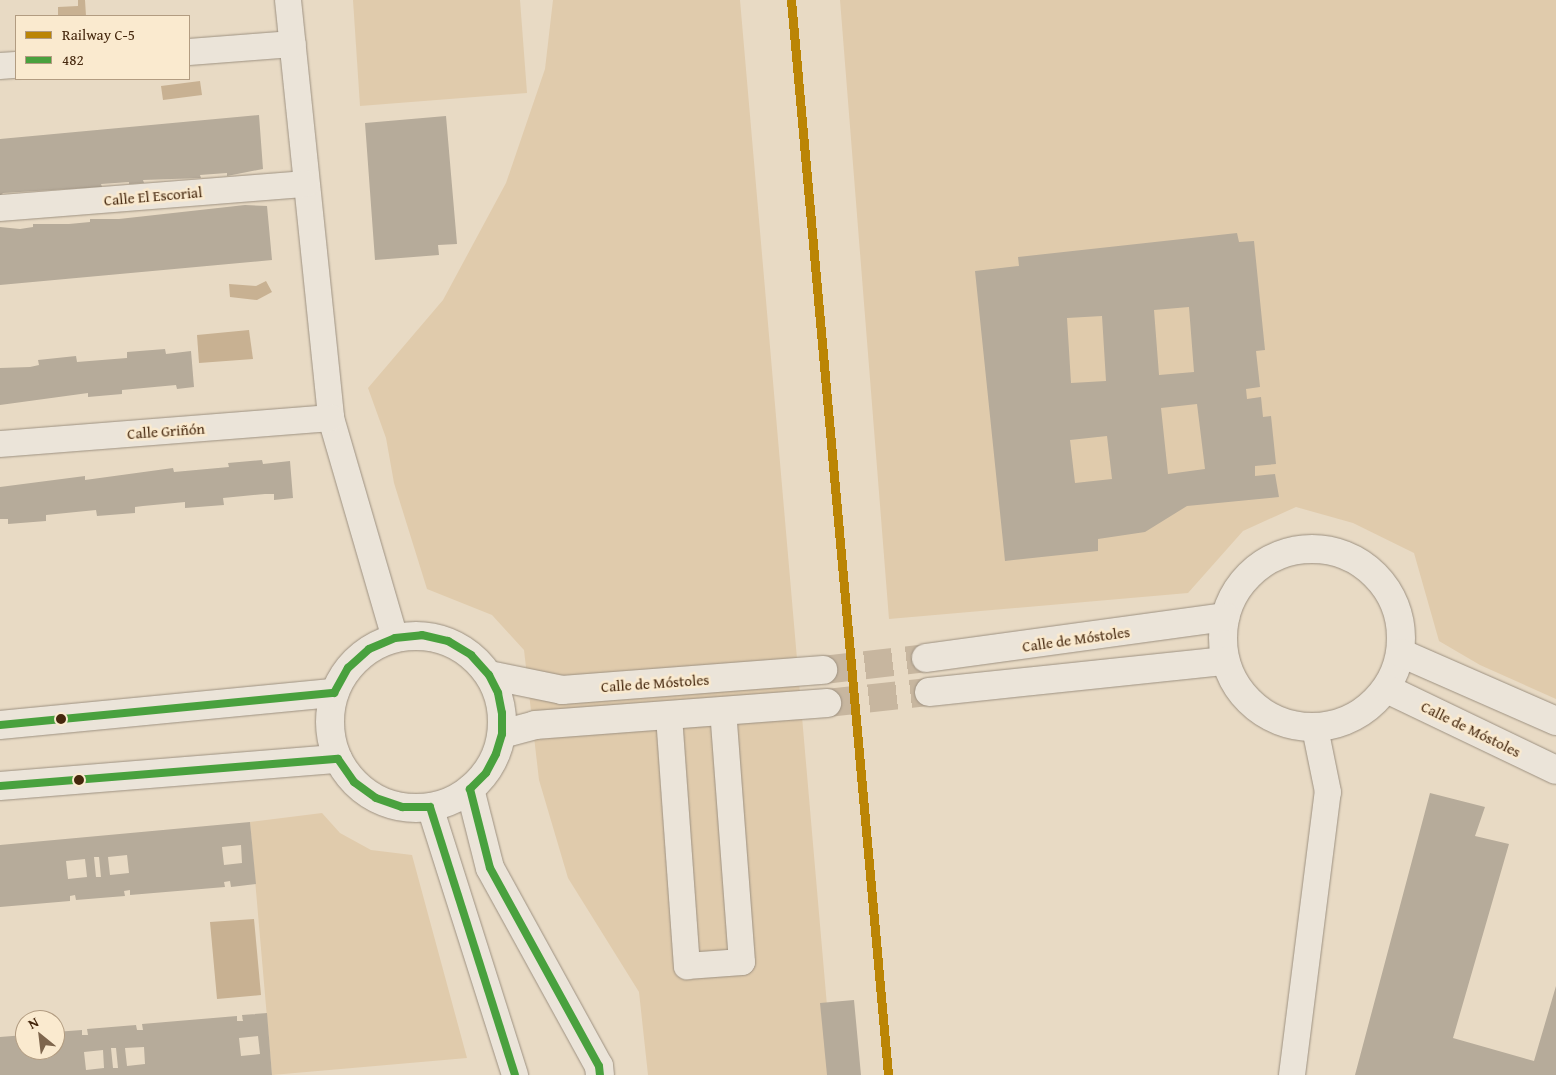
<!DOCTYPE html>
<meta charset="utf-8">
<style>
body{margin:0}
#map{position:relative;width:1556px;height:1075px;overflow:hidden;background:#e8dac4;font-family:"Gentium Book Plus",serif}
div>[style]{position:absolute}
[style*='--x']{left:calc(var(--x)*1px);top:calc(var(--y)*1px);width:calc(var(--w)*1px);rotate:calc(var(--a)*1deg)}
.green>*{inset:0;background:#e0cbac}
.water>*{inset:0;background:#c8b192}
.building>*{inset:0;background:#b6ab9a}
.secondary-tunnel>*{height:28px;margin-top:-14px;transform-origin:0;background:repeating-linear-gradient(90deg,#c7b69f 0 28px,transparent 0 42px)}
.roads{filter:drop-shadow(0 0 1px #9d9181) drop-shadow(0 0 1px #9d9181)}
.minor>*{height:26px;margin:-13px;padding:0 13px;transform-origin:13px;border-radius:13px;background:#ebe4d9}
.tertiary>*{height:28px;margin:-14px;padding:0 14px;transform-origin:14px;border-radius:14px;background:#ebe4d9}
.secondary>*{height:28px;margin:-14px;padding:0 14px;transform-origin:14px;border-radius:14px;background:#ebe4d9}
.secondary>.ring{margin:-14px;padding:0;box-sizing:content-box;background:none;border:28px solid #ebe4d9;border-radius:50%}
.bus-1>*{height:8px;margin:-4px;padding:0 4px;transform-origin:4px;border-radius:4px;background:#49a13e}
.rail-1>*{height:9px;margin:-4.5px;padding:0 4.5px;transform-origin:4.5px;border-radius:4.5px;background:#bb8505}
.dots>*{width:14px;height:14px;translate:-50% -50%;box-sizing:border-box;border:2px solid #faeacf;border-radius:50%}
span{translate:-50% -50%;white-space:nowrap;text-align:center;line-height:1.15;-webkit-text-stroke:5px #faeacf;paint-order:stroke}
.street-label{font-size:15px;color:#45270d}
.legend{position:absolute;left:15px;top:15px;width:175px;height:65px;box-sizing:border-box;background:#faeacf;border:1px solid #b29c81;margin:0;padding:6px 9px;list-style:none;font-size:15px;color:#45270d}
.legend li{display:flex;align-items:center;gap:10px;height:25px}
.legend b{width:25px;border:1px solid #b29c81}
.north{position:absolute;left:15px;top:1010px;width:50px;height:50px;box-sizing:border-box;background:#faeacf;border:1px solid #b29c81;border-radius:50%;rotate:331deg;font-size:14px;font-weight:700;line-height:20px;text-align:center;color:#45270d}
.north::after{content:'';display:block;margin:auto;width:18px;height:22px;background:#7e664d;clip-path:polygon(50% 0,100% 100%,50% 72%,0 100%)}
</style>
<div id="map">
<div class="green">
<i style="clip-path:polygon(353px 0,520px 0,527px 93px,360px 106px)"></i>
<i style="clip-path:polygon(553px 0,740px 0,833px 1075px,648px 1075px,639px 992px,568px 878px,539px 780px,524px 650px,492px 615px,427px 589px,394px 483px,386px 438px,368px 388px,443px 300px,506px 183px,545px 69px)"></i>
<i style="clip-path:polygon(840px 0,1556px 0,1556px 699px,1480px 665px,1439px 641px,1414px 553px,1353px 523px,1296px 507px,1243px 531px,1188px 593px,889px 619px)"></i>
<i style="clip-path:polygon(322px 813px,340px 833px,371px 850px,412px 855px,467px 1058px,272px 1075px,250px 822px)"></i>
</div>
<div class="water">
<i style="clip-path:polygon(78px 0,85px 0,86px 16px,58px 16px,58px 7px,78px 6px)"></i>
<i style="clip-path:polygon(200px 81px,202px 95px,163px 100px,161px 86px)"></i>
<i style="clip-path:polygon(266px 281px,272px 292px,257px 300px,230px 297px,229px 284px,256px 286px)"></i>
<i style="clip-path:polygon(249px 330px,253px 359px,199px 363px,197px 335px)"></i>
<i style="clip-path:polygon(254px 919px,261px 995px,217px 999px,210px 922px)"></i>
</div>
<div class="building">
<i style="clip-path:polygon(259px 115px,263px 169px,227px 176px,227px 173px,200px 175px,201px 178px,143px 180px,144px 183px,129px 184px,129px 182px,101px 184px,102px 187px,3px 193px,0 196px,0 139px)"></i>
<i style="clip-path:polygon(446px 116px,457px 244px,438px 245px,439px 255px,375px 260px,365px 123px)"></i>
<i style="clip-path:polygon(245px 205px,267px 206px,272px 260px,0 285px,0 227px,20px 229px,33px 227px,33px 224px,69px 224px,90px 222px,90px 219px,119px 219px)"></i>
<i style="clip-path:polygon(evenodd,1237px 233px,1239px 242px,1254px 241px,1265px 350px,1256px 351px,1260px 387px,1246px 389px,1247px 399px,1261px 397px,1263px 417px,1271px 416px,1276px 464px,1255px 466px,1255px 476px,1275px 474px,1279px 497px,1187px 506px,1145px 532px,1098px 539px,1098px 551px,1005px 561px,975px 271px,1019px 266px,1018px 257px,1237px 233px,1189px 307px,1194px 372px,1159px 375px,1154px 310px,1189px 307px,1237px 233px,1102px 316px,1106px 381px,1071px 383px,1067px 318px,1102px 316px,1237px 233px,1197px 404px,1205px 469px,1168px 474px,1161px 408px,1197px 404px,1237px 233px,1107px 436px,1112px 479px,1075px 483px,1070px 440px,1107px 436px)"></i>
<i style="clip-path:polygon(165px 349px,166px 354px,191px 351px,194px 387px,177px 389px,176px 385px,122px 390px,122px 394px,88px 397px,88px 393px,0 405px,0 368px,30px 367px,39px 365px,38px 360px,76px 356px,77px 362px,127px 358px,127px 352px)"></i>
<i style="clip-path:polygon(262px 460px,263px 464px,290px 461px,293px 498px,274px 500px,274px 494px,265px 494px,223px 498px,224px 505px,185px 508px,185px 502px,143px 506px,135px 507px,135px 513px,97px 516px,96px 510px,46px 515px,46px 521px,8px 524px,8px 519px,0 519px,0 487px,85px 476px,85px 480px,173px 468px,174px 472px,229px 467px,228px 463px)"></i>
<i style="clip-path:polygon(1430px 793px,1485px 807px,1475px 836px,1509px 844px,1453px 1038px,1534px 1061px,1556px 986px,1556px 1075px,1355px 1075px)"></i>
<i style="clip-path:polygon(evenodd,250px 822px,256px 884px,231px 887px,230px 881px,224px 882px,225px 887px,130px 895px,130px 890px,124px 891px,125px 896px,76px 900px,75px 895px,70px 896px,70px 901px,0 907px,0 845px,250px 822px,241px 845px,242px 863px,224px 865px,222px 847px,241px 845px,250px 822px,127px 855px,129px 873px,110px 875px,108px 857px,127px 855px,250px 822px,94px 857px,99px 857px,101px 877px,96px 877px,94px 857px,250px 822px,85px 859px,87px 877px,68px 879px,66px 861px,85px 859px)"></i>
<i style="clip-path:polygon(854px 1000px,861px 1075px,827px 1075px,820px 1003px)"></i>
<i style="clip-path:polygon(evenodd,267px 1013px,272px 1075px,0 1075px,0 1037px,25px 1035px,25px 1050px,55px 1050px,55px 1032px,82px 1030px,82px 1035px,88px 1035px,87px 1029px,136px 1025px,137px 1030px,143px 1030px,142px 1024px,237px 1016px,237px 1021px,243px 1021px,242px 1015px,267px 1013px,258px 1036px,260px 1054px,241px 1056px,239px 1038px,258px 1036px,267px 1013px,144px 1047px,145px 1064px,127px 1066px,125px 1048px,144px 1047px,267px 1013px,111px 1048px,116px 1048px,118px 1068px,113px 1068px,111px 1048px,267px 1013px,103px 1050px,104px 1068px,86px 1070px,84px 1052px,103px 1050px)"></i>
</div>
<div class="secondary-tunnel">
<i style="--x:823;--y:670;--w:104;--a:-6.6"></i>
<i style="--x:827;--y:703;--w:103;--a:-6.2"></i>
</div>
<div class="roads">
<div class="minor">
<i style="--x:288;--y:0;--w:420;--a:84.1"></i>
<i style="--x:331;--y:418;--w:229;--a:73.8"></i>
<i style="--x:189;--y:52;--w:104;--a:-4.4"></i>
<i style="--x:0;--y:66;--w:16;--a:-4"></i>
<i style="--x:0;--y:208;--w:307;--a:-4.5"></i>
<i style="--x:0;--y:444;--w:332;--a:-4.5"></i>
<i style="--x:669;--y:716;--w:251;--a:85.9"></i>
<i style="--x:687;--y:966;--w:55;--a:-4.2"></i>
<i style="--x:742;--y:962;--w:252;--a:-94.3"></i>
<i style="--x:430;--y:807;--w:281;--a:72.4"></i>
<i style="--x:1292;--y:1075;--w:285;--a:-82.8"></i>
<i style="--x:1328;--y:792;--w:65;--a:-101.5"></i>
</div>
<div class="tertiary">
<i style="--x:470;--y:789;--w:81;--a:75.8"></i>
<i style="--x:490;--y:868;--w:226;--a:61.2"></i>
<i style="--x:599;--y:1066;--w:9;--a:84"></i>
</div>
<div class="secondary">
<i class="ring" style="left:1223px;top:549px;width:150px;height:150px"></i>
<i class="ring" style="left:330px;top:636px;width:144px;height:144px"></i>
<i style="--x:1401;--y:653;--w:169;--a:23.7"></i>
<i style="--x:926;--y:658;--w:302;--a:-7.8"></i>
<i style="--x:489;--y:675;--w:75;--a:11.6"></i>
<i style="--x:562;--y:690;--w:262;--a:-4.4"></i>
<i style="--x:1387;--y:689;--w:187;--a:25.6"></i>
<i style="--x:929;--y:692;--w:298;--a:-6"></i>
<i style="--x:0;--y:725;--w:336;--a:-5.5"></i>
<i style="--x:502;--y:734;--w:34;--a:-15"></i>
<i style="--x:535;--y:725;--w:293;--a:-4.3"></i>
<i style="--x:0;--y:786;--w:339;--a:-4.6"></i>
</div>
</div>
<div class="bus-1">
<i style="--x:0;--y:725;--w:336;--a:-5.5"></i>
<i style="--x:334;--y:693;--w:29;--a:-61"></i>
<i style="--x:348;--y:668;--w:28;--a:-42"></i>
<i style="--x:369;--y:649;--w:28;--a:-23"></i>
<i style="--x:395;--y:638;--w:27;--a:-6"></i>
<i style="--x:422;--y:635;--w:27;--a:13"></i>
<i style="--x:448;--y:641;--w:27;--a:31"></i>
<i style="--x:471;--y:655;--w:27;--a:48"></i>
<i style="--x:489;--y:675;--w:20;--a:63"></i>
<i style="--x:498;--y:693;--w:20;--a:79"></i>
<i style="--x:502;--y:713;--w:21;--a:90"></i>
<i style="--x:502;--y:734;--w:21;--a:107"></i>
<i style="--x:496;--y:754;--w:21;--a:118"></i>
<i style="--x:486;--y:773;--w:23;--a:135"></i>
<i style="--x:470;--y:789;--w:81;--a:75.8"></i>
<i style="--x:490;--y:868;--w:226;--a:61.2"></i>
<i style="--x:599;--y:1066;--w:9;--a:84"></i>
<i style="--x:0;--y:786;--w:339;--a:-4.6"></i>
<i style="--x:338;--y:759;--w:28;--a:55"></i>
<i style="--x:354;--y:782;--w:27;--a:36"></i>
<i style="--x:376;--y:798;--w:28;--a:19"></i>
<i style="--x:402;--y:807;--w:28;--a:0"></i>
<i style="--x:430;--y:807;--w:281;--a:72.4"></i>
</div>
<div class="rail-1">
<i style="--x:791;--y:0;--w:1079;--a:84.84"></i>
</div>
<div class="dots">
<i style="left:61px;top:719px;background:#45270d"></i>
<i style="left:79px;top:780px;background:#45270d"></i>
</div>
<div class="street-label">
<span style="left:153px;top:196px;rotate:-5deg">Calle El Escorial</span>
<span style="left:166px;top:431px;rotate:-4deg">Calle Griñón</span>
<span style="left:1076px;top:639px;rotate:-8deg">Calle de Móstoles</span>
<span style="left:655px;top:683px;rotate:-4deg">Calle de Móstoles</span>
<span style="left:1471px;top:729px;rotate:26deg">Calle de Móstoles</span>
</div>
<ul class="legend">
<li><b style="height:6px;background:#bb8505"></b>Railway C-5</li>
<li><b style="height:6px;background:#49a13e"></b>482</li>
</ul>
<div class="north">N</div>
</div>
